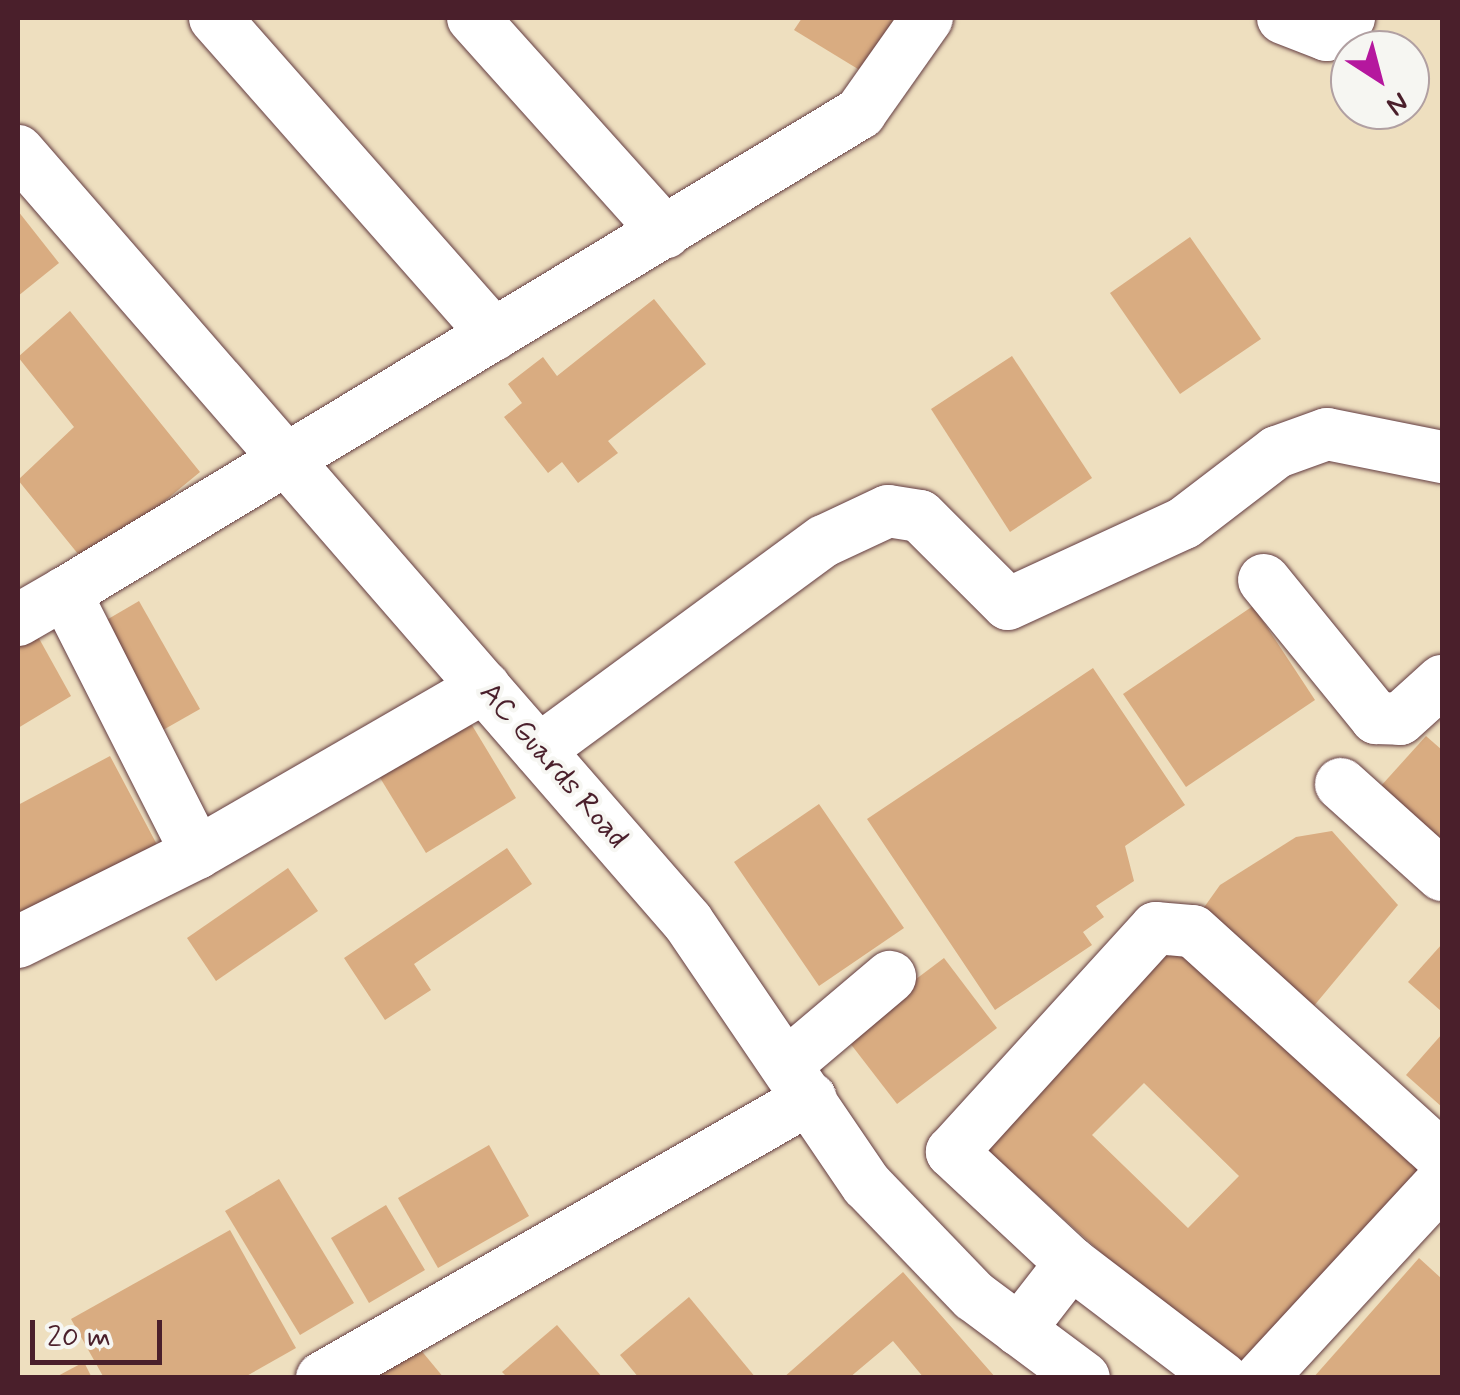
<!DOCTYPE html>
<style>
body{margin:0}
#map{position:relative;width:1460px;height:1395px;overflow:hidden;background:#eedfbf;font-family:Mynerve,sans-serif}
div>[style]{position:absolute}
[style*='--x']{left:calc(var(--x)*1px);top:calc(var(--y)*1px);width:calc(var(--w)*1px);rotate:calc(var(--a)*1deg)}
.building>*{inset:0;background:#d9ac81}
.roads{filter:drop-shadow(0 0 2px #633c41) drop-shadow(0 0 2px #633c41)}
.minor>*{height:52px;margin:-26px;padding:0 26px;transform-origin:26px;border-radius:26px;background:#fff}
span{translate:-50% -50%;white-space:nowrap;text-align:center;line-height:1.15;-webkit-text-stroke:8px #f6f6f2;paint-order:stroke}
.street-label{font-size:30px;color:#4a1f2b}
.frame{position:absolute;inset:0;border:20px solid #4a1f2b;pointer-events:none}
.north{position:absolute;left:1330px;top:30px;width:100px;height:100px;box-sizing:border-box;background:#f6f6f2;border:2px solid #b1a0a2;border-radius:50%;rotate:144deg;font-size:28px;font-weight:700;line-height:40px;text-align:center;color:#4a1f2b}
.north::after{content:'';display:block;margin:auto;width:35px;height:45px;background:#b5179e;clip-path:polygon(50% 0,100% 100%,50% 72%,0 100%)}
.scale{position:absolute;left:30px;top:1320px;width:132px;height:45px;box-sizing:border-box;border:5px solid #4a1f2b;border-top:0;padding-left:12px;font-size:30px;line-height:35px;white-space:nowrap;color:#4a1f2b;-webkit-text-stroke:8px #f6f6f2;paint-order:stroke}
</style>
<div id="map">
<div class="building">
<i style="clip-path:polygon(802px 18px,907px 18px,871px 77px,794px 30px)"></i>
<i style="clip-path:polygon(18px 211px,59px 263px,18px 296px)"></i>
<i style="clip-path:polygon(1190px 237px,1261px 339px,1180px 394px,1110px 293px)"></i>
<i style="clip-path:polygon(654px 299px,706px 364px,608px 441px,618px 453px,578px 483px,562px 462px,548px 473px,504px 417px,522px 403px,508px 384px,543px 357px,557px 376px)"></i>
<i style="clip-path:polygon(70px 311px,200px 472px,87px 565px,18px 480px,74px 427px,18px 357px)"></i>
<i style="clip-path:polygon(1012px 356px,1092px 478px,1010px 532px,931px 409px)"></i>
<i style="clip-path:polygon(139px 601px,200px 709px,163px 730px,103px 622px)"></i>
<i style="clip-path:polygon(1253px 606px,1315px 700px,1186px 787px,1123px 694px)"></i>
<i style="clip-path:polygon(31px 624px,71px 696px,18px 728px,18px 632px)"></i>
<i style="clip-path:polygon(1093px 668px,1185px 805px,1125px 846px,1134px 881px,1096px 906px,1104px 917px,1083px 932px,1092px 945px,995px 1010px,867px 819px)"></i>
<i style="clip-path:polygon(461px 707px,516px 798px,426px 853px,371px 763px)"></i>
<i style="clip-path:polygon(1426px 736px,1442px 750px,1442px 844px,1380px 787px)"></i>
<i style="clip-path:polygon(110px 756px,163px 856px,18px 927px,18px 805px)"></i>
<i style="clip-path:polygon(819px 804px,904px 928px,819px 986px,734px 862px)"></i>
<i style="clip-path:polygon(1332px 831px,1398px 905px,1313px 1007px,1200px 913px,1220px 885px,1296px 837px)"></i>
<i style="clip-path:polygon(507px 848px,532px 884px,414px 964px,431px 990px,385px 1020px,344px 958px)"></i>
<i style="clip-path:polygon(288px 868px,318px 911px,216px 981px,187px 938px)"></i>
<i style="clip-path:polygon(evenodd,1176px 931px,1427px 1160px,1233px 1372px,981px 1144px,1176px 931px,1144px 1083px,1239px 1176px,1188px 1228px,1092px 1135px,1144px 1083px)"></i>
<i style="clip-path:polygon(1442px 944px,1442px 1009px,1441px 1011px,1408px 982px)"></i>
<i style="clip-path:polygon(944px 958px,997px 1028px,897px 1104px,843px 1034px)"></i>
<i style="clip-path:polygon(1442px 1034px,1442px 1107px,1406px 1075px)"></i>
<i style="clip-path:polygon(489px 1145px,529px 1216px,438px 1268px,398px 1198px)"></i>
<i style="clip-path:polygon(279px 1179px,354px 1303px,300px 1335px,225px 1211px)"></i>
<i style="clip-path:polygon(386px 1205px,425px 1270px,369px 1303px,331px 1238px)"></i>
<i style="clip-path:polygon(230px 1230px,296px 1348px,243px 1378px,104px 1378px,71px 1319px)"></i>
<i style="clip-path:polygon(1419px 1258px,1442px 1279px,1442px 1378px,1313px 1378px)"></i>
<i style="clip-path:polygon(903px 1272px,996px 1378px,924px 1378px,893px 1341px,849px 1378px,783px 1378px)"></i>
<i style="clip-path:polygon(689px 1297px,756px 1378px,639px 1378px,620px 1355px)"></i>
<i style="clip-path:polygon(557px 1325px,603px 1378px,508px 1378px,502px 1372px)"></i>
<i style="clip-path:polygon(410px 1337px,444px 1378px,380px 1378px,376px 1365px)"></i>
<i style="clip-path:polygon(84px 1362px,92px 1378px,54px 1378px)"></i>
</div>
<div class="roads">
<div class="minor">
<i style="--x:215;--y:18;--w:422;--a:48.6"></i>
<i style="--x:473;--y:18;--w:288;--a:48.1"></i>
<i style="--x:1283;--y:18;--w:47;--a:21.1"></i>
<i style="--x:1327;--y:35;--w:28;--a:-38"></i>
<i style="--x:18;--y:151;--w:1021;--a:49.01"></i>
<i style="--x:688;--y:922;--w:318;--a:55.8"></i>
<i style="--x:867;--y:1185;--w:154;--a:46.1"></i>
<i style="--x:974;--y:1296;--w:137;--a:36.7"></i>
<i style="--x:1264;--y:580;--w:178;--a:50.9"></i>
<i style="--x:1376;--y:718;--w:24;--a:2"></i>
<i style="--x:1400;--y:719;--w:57;--a:-42.1"></i>
<i style="--x:18;--y:620;--w:54;--a:-29.9"></i>
<i style="--x:539;--y:750;--w:353;--a:-36.3"></i>
<i style="--x:824;--y:541;--w:71;--a:-25.1"></i>
<i style="--x:888;--y:511;--w:32;--a:9"></i>
<i style="--x:920;--y:516;--w:124;--a:45"></i>
<i style="--x:1008;--y:604;--w:194;--a:-24.7"></i>
<i style="--x:1184;--y:523;--w:117;--a:-37.4"></i>
<i style="--x:1277;--y:452;--w:53;--a:-19.8"></i>
<i style="--x:1327;--y:434;--w:117;--a:11.3"></i>
<i style="--x:1341;--y:784;--w:136;--a:42"></i>
<i style="--x:197;--y:853;--w:292;--a:-116.9"></i>
<i style="--x:65;--y:593;--w:929;--a:-31.12"></i>
<i style="--x:860;--y:113;--w:116;--a:-54.8"></i>
<i style="--x:18;--y:942;--w:200;--a:-26.4"></i>
<i style="--x:197;--y:853;--w:332;--a:-30"></i>
<i style="--x:787;--y:1064;--w:135;--a:-40.2"></i>
<i style="--x:1071;--y:1263;--w:163;--a:-137"></i>
<i style="--x:952;--y:1152;--w:303;--a:-47.7"></i>
<i style="--x:1156;--y:928;--w:37;--a:5"></i>
<i style="--x:1193;--y:931;--w:336;--a:42.2"></i>
<i style="--x:1019;--y:1330;--w:85;--a:-52.2"></i>
<i style="--x:1071;--y:1263;--w:190;--a:37.3"></i>
<i style="--x:322;--y:1378;--w:563;--a:-29.8"></i>
<i style="--x:1261;--y:1378;--w:267;--a:-47.3"></i>
</div>
</div>
<div class="street-label">
<span style="left:553px;top:766px;rotate:49deg">AC Guards Road</span>
</div>
<div class="frame"></div>
<div class="north">N</div>
<div class="scale">20 m</div>
</div>
